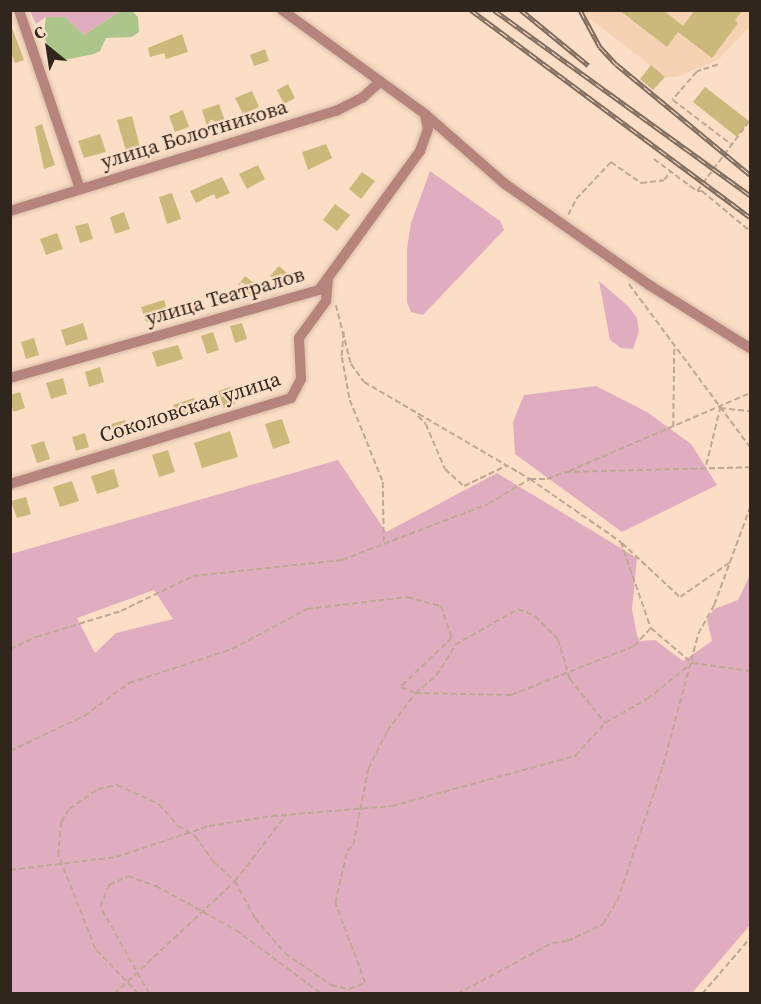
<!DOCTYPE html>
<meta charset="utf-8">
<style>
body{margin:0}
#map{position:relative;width:761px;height:1004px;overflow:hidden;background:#fcdec6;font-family:"Source Serif 4",serif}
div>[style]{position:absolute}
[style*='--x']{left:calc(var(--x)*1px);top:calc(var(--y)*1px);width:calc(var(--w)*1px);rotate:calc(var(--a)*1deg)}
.built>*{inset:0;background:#f6d2b5}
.green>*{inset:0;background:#dfadbf}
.water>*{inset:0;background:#acc58a}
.building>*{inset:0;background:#cbb87b}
.path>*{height:1.5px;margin-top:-0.75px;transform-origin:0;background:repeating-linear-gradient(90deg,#bfa793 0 6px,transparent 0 9px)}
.roads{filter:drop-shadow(0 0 2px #d7bda8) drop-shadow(0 0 2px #d7bda8)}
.street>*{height:10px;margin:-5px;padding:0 5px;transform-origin:5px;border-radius:5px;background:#b7847d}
.rail>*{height:5px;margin-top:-2.5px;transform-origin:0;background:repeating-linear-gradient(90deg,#fcdec6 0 9px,#7f6c5e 0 18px);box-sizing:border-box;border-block:2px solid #7f6c5e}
span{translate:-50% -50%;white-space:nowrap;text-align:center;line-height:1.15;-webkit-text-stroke:4.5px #fcdec6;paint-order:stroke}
.street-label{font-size:21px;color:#31261d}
.frame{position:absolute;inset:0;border:12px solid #31261d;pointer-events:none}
.north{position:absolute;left:18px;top:18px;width:60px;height:60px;-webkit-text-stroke:4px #fcdec6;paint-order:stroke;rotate:330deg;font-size:16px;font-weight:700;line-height:24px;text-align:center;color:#31261d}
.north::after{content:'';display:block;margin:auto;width:21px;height:27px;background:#31261d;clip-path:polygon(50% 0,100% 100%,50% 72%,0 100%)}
</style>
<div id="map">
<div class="built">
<i style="clip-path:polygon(580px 11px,750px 11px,750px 26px,719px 59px,677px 77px,665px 77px)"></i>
</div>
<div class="green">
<i style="clip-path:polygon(30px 11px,120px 11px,84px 35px,65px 17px,46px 17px,36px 24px)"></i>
<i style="clip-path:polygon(430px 171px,500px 221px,504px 230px,423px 315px,411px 312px,407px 302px,407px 248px,411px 223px)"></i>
<i style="clip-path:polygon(599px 281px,628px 306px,637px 318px,639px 331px,633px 349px,621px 348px,610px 340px)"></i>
<i style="clip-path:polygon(596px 386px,647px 412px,691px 444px,717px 485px,622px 532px,515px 454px,513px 422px,524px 395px)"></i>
<i style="clip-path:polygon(evenodd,338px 460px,386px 532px,497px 473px,637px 558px,632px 609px,637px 635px,640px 641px,655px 640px,683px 661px,712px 641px,707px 620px,714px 609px,738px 600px,750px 575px,750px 925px,692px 993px,11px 993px,11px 554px,338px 460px,154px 590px,173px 619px,116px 633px,95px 653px,77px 618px,154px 590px)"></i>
</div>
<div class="water">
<i style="clip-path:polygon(120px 11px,132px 11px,138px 17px,139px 32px,132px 37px,106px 38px,100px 51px,94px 54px,59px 61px,49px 55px,44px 34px,46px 17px,65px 17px,84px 35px)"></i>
</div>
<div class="building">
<i style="clip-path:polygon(619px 10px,663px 10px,683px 26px,695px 10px,743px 10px,735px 20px,738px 23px,712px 58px,678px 32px,667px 47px)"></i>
<i style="clip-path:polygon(11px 25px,24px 60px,15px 63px,10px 51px)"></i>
<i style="clip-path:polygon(182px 34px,188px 52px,166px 59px,164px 53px,150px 57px,148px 48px)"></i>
<i style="clip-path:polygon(265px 49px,269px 61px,254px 66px,250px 55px)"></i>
<i style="clip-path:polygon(651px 65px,665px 77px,653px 90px,640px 79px)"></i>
<i style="clip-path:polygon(288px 84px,295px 98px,284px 104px,277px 90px)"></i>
<i style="clip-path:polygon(705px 87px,749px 121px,737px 137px,693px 102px)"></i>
<i style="clip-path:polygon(252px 91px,259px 107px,243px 114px,235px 98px)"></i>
<i style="clip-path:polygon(219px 104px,225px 121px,207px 126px,202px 110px)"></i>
<i style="clip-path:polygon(183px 110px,189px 127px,175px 132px,169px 116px)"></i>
<i style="clip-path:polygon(132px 116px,140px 147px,126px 151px,117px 120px)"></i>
<i style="clip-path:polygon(42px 124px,55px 165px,44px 169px,35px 127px)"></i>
<i style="clip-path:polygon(100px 134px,106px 152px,84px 158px,78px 141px)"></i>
<i style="clip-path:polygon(326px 144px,332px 158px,308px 170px,302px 152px)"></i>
<i style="clip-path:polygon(258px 165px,265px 179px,247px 189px,239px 174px)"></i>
<i style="clip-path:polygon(362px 172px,375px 181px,361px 199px,349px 189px)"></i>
<i style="clip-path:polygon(222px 177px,230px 193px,216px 199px,214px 194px,196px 203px,190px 191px)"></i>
<i style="clip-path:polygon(172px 193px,181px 219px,167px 224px,159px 197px)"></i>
<i style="clip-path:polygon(335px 204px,350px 215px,337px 231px,323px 220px)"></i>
<i style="clip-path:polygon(124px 212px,130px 229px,115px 234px,110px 217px)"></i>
<i style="clip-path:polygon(88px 223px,93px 239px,80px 243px,75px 226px)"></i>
<i style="clip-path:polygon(57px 233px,63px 249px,46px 255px,40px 239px)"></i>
<i style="clip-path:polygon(279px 266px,294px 279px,285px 289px,270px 276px)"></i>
<i style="clip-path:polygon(245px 276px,260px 288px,252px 297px,238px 285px)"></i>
<i style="clip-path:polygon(164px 300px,169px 316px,146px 322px,141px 307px)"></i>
<i style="clip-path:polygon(83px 323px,88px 339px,66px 346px,61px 330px)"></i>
<i style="clip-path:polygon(242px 323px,247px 339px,235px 343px,230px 326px)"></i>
<i style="clip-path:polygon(213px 332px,219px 350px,207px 354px,201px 336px)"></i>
<i style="clip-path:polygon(34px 338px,39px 355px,26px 359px,21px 342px)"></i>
<i style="clip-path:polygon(178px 345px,183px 359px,157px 367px,152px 352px)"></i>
<i style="clip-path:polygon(100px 367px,104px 382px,89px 387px,85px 372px)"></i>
<i style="clip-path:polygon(63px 378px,67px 394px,51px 399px,46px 383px)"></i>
<i style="clip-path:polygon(230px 387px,235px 404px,224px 408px,218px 391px)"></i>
<i style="clip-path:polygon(20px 392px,25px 408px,13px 412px,10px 395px)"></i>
<i style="clip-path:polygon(194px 398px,199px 412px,178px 419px,173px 405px)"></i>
<i style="clip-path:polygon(282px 419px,290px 443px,273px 449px,265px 424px)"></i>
<i style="clip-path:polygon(125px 420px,129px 432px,115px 437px,111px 424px)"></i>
<i style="clip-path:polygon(230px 431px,238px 457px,202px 468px,194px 443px)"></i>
<i style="clip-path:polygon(85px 433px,89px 447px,76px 451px,72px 437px)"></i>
<i style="clip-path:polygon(44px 441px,50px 459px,37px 463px,31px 445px)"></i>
<i style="clip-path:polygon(168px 450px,175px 472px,159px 477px,152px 455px)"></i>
<i style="clip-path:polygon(114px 469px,119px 487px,97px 494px,91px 476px)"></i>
<i style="clip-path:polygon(72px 481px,79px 501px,60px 507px,53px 487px)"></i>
<i style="clip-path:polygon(26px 497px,31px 514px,17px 518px,11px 501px)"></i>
</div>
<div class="path">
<i style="--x:718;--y:65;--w:22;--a:162"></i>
<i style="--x:697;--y:72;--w:37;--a:131"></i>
<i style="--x:673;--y:100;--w:74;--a:37.3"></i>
<i style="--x:654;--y:159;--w:54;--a:36.7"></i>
<i style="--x:697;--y:191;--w:5;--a:0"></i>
<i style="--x:702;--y:191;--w:62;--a:39.8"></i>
<i style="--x:697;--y:191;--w:89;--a:-53.3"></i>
<i style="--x:568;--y:215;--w:18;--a:-63"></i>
<i style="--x:576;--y:199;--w:51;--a:-46.6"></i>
<i style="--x:611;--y:162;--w:37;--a:35"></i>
<i style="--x:641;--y:183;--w:23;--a:-7"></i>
<i style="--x:664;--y:180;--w:11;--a:-52"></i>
<i style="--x:629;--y:284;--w:203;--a:53.4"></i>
<i style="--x:336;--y:305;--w:61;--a:75.7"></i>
<i style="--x:351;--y:364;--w:22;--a:54"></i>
<i style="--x:364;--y:382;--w:192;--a:30.3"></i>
<i style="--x:530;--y:479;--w:111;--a:34.7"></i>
<i style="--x:621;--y:542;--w:91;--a:70.8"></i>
<i style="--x:651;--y:628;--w:54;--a:40.5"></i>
<i style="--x:692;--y:663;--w:59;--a:7.9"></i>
<i style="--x:344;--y:332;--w:25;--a:95"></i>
<i style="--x:342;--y:357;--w:44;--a:79.5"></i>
<i style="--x:350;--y:400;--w:88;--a:68.1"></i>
<i style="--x:383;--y:482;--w:60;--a:89"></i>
<i style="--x:418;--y:416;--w:11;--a:45"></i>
<i style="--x:426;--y:424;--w:49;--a:67.1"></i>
<i style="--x:445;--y:469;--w:25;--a:42"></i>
<i style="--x:464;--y:486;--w:47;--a:-25.5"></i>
<i style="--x:673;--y:427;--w:79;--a:-89.3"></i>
<i style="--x:706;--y:465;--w:59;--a:-76.2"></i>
<i style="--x:720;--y:408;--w:30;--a:6"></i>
<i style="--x:569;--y:471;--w:197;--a:-23.3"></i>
<i style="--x:622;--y:543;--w:79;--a:43"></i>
<i style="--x:680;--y:597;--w:60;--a:-34.8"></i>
<i style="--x:10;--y:649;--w:29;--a:-25"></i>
<i style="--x:36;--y:637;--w:89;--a:-17"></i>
<i style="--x:121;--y:611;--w:80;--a:-25.9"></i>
<i style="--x:193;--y:576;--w:150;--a:-6.1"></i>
<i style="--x:342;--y:560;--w:156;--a:-21"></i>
<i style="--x:488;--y:504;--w:49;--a:-30.8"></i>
<i style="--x:530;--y:479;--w:17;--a:0"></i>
<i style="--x:547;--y:479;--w:19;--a:-21"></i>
<i style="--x:565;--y:472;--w:185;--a:-1.5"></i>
<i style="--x:10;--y:751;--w:82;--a:-25.3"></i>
<i style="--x:84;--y:716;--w:56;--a:-36.3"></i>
<i style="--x:129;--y:683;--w:108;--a:-18.3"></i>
<i style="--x:232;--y:649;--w:85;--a:-28.1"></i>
<i style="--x:307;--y:609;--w:101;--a:-6.8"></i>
<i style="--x:407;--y:597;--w:35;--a:15"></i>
<i style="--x:441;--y:606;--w:34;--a:71"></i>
<i style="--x:452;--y:638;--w:71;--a:136.1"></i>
<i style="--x:401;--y:687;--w:15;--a:23"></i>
<i style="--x:415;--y:693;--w:96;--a:1.2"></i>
<i style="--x:511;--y:695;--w:132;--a:-21.7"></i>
<i style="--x:634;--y:646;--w:25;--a:-47"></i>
<i style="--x:10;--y:870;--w:107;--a:-7"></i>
<i style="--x:116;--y:857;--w:98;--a:-18.4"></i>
<i style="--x:209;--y:826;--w:64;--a:-9"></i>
<i style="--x:272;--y:816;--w:120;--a:-4.8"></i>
<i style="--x:392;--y:806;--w:190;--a:-15.3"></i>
<i style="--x:575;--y:756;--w:45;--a:-47.7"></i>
<i style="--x:605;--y:723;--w:48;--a:-29.7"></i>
<i style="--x:647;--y:699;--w:58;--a:-38.7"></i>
<i style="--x:114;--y:994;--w:166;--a:-43"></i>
<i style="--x:235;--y:881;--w:83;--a:-52.3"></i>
<i style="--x:138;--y:994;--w:62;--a:-133.7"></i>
<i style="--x:95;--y:949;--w:101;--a:-111.5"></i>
<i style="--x:58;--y:855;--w:33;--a:-85"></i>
<i style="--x:61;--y:822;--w:15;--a:-58"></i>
<i style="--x:69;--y:809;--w:35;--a:-35"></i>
<i style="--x:98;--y:789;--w:19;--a:-12"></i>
<i style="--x:117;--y:785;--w:46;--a:24.3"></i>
<i style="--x:159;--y:804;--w:29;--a:49"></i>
<i style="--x:178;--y:826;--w:20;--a:30"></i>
<i style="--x:195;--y:836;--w:32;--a:54"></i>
<i style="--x:214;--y:862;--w:28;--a:42"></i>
<i style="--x:235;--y:881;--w:42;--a:61.6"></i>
<i style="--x:255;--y:918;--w:46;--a:49.4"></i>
<i style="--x:285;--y:953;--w:56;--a:34.8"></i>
<i style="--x:331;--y:985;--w:18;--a:13"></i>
<i style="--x:349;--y:989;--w:17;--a:-21"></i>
<i style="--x:365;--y:983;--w:85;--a:-110.6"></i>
<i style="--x:335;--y:903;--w:53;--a:-77"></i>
<i style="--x:347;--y:851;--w:8;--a:-45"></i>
<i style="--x:353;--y:845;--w:77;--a:-78.8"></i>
<i style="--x:368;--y:769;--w:42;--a:-63.4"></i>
<i style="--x:387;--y:731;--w:47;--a:-53.6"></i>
<i style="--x:415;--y:693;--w:27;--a:-39"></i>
<i style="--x:436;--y:676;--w:36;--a:-58"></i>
<i style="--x:455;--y:645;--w:73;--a:-29.7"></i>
<i style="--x:518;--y:609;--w:18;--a:22"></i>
<i style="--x:535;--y:616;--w:33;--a:45"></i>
<i style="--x:558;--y:639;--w:42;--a:73.3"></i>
<i style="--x:570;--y:679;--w:56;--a:51.5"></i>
<i style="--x:149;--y:994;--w:100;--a:-119.4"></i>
<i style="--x:100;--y:907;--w:24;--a:-68"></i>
<i style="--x:109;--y:885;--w:21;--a:-25"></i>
<i style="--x:128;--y:876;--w:30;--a:20"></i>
<i style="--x:156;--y:886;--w:91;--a:28.8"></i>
<i style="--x:236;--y:930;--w:107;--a:36.7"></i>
<i style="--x:457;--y:994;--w:108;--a:-28.2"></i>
<i style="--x:552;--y:943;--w:15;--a:-8"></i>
<i style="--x:567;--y:941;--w:40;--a:-25"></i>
<i style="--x:603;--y:924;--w:27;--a:-59"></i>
<i style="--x:617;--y:901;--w:144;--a:-71.3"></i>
<i style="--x:663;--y:765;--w:136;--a:-75"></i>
<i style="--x:698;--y:634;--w:33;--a:-61"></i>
<i style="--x:714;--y:605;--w:104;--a:-69.8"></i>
<i style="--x:702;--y:994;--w:74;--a:-49.4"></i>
</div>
<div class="roads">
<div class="street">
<i style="--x:19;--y:10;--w:189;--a:71.2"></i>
<i style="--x:282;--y:10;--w:177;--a:36"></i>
<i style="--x:425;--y:114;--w:106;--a:41.2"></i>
<i style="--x:505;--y:184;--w:176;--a:35"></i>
<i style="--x:649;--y:285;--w:119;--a:32"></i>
<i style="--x:10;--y:211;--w:341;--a:-17.1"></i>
<i style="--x:336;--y:111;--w:29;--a:-27"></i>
<i style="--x:362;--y:98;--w:25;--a:-42"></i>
<i style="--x:10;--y:378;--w:321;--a:-15.9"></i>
<i style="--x:319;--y:290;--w:172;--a:-54"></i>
<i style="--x:420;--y:151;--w:23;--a:-70"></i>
<i style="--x:428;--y:129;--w:14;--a:-102"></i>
<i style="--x:10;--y:484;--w:294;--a:-17"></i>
<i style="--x:291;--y:398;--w:21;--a:-62"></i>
<i style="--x:301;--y:379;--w:41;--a:-92.8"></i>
<i style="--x:299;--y:338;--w:46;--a:-53.9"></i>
<i style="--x:326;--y:301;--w:23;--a:-85"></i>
</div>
</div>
<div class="rail">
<i style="--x:471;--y:10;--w:347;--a:36.6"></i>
<i style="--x:494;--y:10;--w:316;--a:35.9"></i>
<i style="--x:521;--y:10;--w:87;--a:39.4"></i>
<i style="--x:580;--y:10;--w:42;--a:61.6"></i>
<i style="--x:600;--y:47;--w:23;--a:47"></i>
<i style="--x:616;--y:64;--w:174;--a:39.6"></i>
</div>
<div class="street-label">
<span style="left:194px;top:134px;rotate:-17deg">улица Болотникова</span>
<span style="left:225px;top:296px;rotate:-16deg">улица Театралов</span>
<span style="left:190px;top:407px;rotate:-18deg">Соколовская улица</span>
</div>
<div class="frame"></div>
<div class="north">С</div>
</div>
